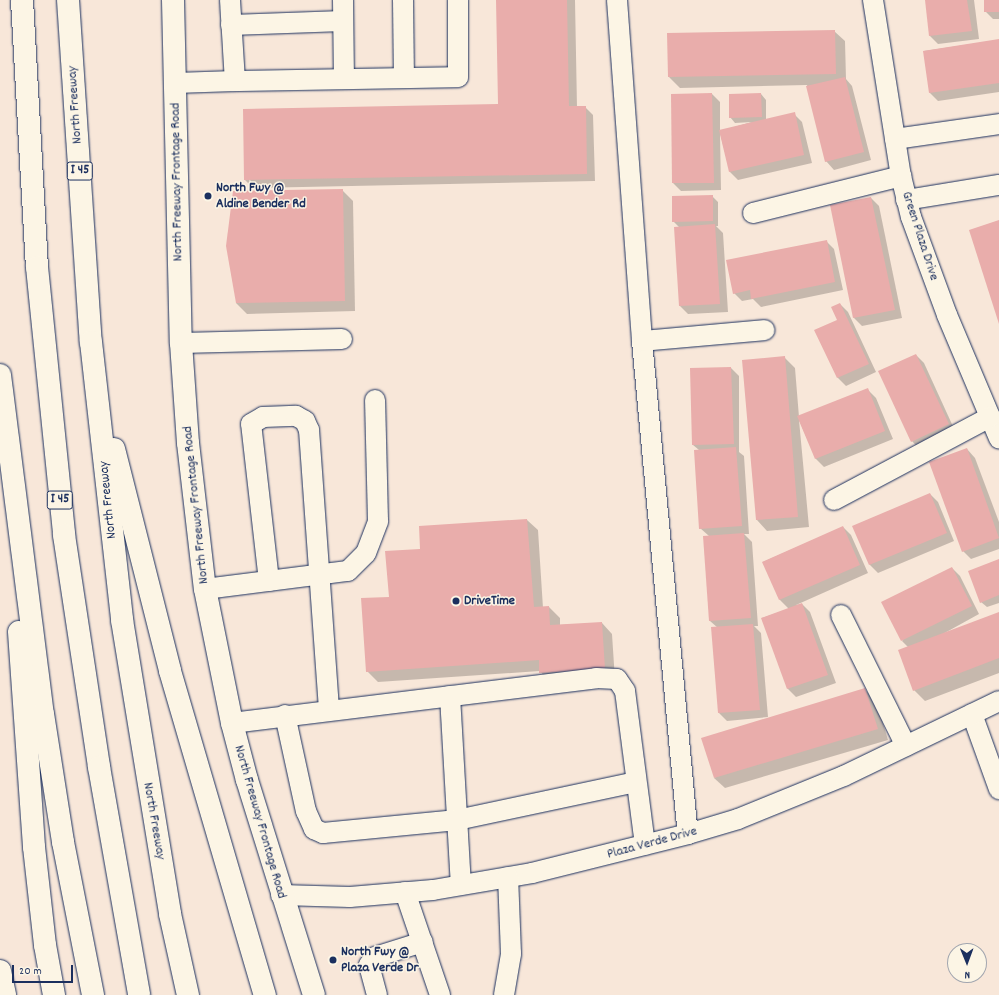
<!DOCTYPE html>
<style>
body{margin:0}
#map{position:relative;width:999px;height:995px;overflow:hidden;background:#f8e7d9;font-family:Dekko,sans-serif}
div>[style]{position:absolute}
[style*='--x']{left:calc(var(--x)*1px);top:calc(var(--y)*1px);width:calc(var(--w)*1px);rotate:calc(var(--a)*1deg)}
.shadow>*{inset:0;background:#0003}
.building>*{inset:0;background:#e9adab}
.roads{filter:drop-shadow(0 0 1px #1b2f5e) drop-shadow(0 0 1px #1b2f5e)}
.minor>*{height:20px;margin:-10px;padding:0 10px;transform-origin:10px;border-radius:10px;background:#fcf5e5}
.major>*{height:22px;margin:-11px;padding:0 11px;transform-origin:11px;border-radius:11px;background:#fcf5e5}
.highway>*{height:22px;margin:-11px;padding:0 11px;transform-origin:11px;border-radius:11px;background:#fcf5e5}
.dots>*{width:11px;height:11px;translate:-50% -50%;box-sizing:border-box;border:2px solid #fcf5e5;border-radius:50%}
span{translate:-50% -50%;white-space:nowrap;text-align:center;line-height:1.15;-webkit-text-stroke:3px #fcf5e5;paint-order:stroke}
.shield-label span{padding:1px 3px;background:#fcf5e5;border:1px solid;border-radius:3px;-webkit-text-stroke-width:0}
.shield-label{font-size:13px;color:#1b2f5e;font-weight:700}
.street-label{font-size:14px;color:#1b2f5e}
.poi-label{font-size:14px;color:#1b2f5e;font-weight:700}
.left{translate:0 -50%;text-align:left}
.north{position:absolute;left:947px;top:943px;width:40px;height:40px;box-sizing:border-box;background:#fcf5e5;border:1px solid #a2a6af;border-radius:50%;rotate:179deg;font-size:11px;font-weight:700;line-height:16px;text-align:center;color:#1b2f5e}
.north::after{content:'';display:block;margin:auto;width:14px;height:18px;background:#1b2f5e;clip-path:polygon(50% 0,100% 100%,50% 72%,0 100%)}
.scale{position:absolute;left:12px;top:965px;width:61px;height:18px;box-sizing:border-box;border:2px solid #1b2f5e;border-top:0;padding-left:5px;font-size:12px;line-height:14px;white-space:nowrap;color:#1b2f5e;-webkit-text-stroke:3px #fcf5e5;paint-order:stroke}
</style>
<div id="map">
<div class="shadow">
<i style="clip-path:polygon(497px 0,575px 0,577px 107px,585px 107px,593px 115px,595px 181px,253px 188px,245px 180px,499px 105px)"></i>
<i style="clip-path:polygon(926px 0,974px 0,979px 39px,938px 44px,930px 36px)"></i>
<i style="clip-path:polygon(985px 0,999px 0,999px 19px,993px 19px,985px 11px)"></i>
<i style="clip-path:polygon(834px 31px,845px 41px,846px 79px,852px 86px,871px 160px,834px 170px,826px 161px,807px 85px,680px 88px,669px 77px)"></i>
<i style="clip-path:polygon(999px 40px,999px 92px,938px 101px,930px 93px,924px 51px)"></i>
<i style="clip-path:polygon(712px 94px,720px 102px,720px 131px,752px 122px,735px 123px,730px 117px,761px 94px,766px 100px,766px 120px,794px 114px,802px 122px,812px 163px,738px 180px,730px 172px,720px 133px,721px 190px,681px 191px,673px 183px)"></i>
<i style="clip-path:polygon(342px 190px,353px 201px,355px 311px,247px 314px,236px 303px)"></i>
<i style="clip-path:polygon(712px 196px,718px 202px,718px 226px,716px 226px,723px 233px,728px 312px,688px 314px,680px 306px,679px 227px,673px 221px)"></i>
<i style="clip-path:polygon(871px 198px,879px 206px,902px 318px,862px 326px,854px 318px,831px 206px)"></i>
<i style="clip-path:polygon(826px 241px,834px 249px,843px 290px,761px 307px,753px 299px,742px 301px,734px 293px)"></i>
<i style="clip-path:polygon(840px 304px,848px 312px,876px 372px,846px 386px,838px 378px,816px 331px,839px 320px)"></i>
<i style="clip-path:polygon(916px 355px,924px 363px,956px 433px,920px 450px,912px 441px,880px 372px)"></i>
<i style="clip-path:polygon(784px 357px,795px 368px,799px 417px,868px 390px,876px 398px,893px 439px,824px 467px,816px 459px,799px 420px,809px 527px,767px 531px,757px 520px)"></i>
<i style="clip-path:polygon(731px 368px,739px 376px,739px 452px,744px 456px,749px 534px,744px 534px,752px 542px,758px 626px,754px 626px,761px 633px,768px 717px,727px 721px,719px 713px,718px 628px,710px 621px,709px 536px,700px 528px,699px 450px,693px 445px)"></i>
<i style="clip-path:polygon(967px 449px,975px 458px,999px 522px,999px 549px,971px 559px,963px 551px)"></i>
<i style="clip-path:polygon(930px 494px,938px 502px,954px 541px,878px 573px,870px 565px,854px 526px)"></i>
<i style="clip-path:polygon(527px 520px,538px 530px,543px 608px,549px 607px,560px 618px,560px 625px,602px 623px,612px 634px,615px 680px,551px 684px,540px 671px,378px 682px,367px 671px,390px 598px,421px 550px)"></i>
<i style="clip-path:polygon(843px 527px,851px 535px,868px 573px,796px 605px,802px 604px,810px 612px,836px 683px,796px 697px,788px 689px,762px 618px,789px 609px,780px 600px,763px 562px)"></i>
<i style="clip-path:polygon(999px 561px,999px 603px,987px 607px,981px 602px)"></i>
<i style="clip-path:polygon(952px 568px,960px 576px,979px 614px,941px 635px,999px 613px,999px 673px,925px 701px,914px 690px,908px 647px,902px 641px)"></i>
<i style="clip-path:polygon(865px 690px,876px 700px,888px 740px,725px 788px,714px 778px)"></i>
</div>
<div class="building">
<i style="clip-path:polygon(496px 0,567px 0,569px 106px,586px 106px,587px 174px,244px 180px,243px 109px,498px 104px)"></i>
<i style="clip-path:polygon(925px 0,967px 0,972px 31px,929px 36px)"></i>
<i style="clip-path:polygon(984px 0,999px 0,999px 12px,984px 12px)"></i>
<i style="clip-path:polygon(835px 30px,836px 74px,668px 77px,667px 33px)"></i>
<i style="clip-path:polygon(999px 39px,999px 83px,929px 93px,923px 51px)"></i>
<i style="clip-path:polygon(845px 77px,864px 152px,825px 162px,806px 86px)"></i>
<i style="clip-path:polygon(712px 93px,714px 183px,672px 183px,671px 94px)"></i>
<i style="clip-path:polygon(761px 93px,762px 117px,729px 118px,729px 94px)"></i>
<i style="clip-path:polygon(795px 112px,804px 155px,729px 172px,719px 130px)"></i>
<i style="clip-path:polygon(343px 189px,345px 301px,236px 303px,226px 246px,233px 191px)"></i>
<i style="clip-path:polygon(713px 195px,713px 221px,672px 222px,672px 196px)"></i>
<i style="clip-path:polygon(871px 197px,895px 310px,853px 318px,830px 205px)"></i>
<i style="clip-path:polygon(999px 220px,999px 324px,969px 230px)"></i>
<i style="clip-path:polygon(715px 224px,720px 304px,679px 306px,674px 227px)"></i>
<i style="clip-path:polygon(827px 240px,835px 282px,751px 299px,750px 290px,733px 294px,726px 260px)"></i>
<i style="clip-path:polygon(840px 303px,869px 364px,837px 378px,814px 330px,837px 320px,831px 307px)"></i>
<i style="clip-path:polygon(916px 354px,949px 424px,911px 442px,878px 371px)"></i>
<i style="clip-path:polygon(785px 356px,798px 517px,756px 520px,742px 360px)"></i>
<i style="clip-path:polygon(731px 367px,734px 444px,692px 445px,690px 368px)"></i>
<i style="clip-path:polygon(868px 388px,885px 431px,815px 459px,797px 416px)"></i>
<i style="clip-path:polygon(736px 447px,742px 526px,699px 529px,694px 450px)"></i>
<i style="clip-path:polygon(967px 448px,999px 538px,962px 552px,929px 462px)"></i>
<i style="clip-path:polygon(930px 493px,947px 533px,869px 565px,852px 526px)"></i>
<i style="clip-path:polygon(527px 519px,534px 607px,549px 606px,550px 625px,602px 622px,605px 669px,539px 673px,539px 660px,366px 672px,361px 598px,389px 597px,385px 551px,420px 549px,419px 526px)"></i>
<i style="clip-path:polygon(843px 526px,860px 565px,779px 600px,762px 562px)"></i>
<i style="clip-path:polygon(744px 533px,751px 618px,709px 621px,703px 536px)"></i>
<i style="clip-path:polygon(999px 559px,999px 595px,980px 603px,968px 571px)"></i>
<i style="clip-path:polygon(952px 567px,972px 606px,901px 641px,881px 602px)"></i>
<i style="clip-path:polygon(802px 603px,828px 675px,787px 689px,761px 618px)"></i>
<i style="clip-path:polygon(999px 612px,999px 658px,913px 691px,898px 650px)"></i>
<i style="clip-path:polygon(753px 624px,760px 710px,718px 713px,711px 627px)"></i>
<i style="clip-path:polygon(865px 688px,878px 729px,714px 778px,701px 738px)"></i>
</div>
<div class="roads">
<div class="minor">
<i style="--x:230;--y:0;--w:81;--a:86.5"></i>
<i style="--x:235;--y:81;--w:223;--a:-1"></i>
<i style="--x:458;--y:77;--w:77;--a:-90"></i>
<i style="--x:343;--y:0;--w:79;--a:89.3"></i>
<i style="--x:403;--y:0;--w:78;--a:89.3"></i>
<i style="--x:617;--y:0;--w:342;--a:85.8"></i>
<i style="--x:642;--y:341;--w:495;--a:84.7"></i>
<i style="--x:873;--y:0;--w:178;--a:81"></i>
<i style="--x:901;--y:176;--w:42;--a:76.3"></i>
<i style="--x:911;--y:217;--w:104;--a:69.8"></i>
<i style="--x:947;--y:315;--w:134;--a:67.1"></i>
<i style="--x:231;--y:25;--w:112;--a:-2"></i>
<i style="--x:175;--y:83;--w:60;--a:-1.9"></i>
<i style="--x:895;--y:139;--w:105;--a:-8.2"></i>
<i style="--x:906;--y:200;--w:94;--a:-9.2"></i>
<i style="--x:753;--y:213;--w:153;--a:-14"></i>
<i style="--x:642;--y:341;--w:123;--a:-5.1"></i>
<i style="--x:181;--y:343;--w:161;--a:-1.4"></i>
<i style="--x:834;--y:500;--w:177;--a:-28"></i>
<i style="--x:269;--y:581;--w:158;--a:-96.5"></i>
<i style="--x:251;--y:424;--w:14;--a:-30"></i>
<i style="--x:263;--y:417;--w:33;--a:-2"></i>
<i style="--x:296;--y:416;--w:10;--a:29"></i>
<i style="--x:305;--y:421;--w:10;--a:66"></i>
<i style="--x:309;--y:430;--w:281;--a:85.9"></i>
<i style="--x:205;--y:589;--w:144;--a:-7.2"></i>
<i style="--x:348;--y:571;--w:25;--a:-45"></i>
<i style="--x:366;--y:553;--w:34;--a:-69"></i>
<i style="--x:378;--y:521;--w:121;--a:-91.4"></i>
<i style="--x:841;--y:615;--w:146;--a:63.6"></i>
<i style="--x:450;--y:696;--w:189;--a:86.7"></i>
<i style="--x:972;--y:714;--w:80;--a:70.2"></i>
<i style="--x:285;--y:715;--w:98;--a:77.7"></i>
<i style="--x:306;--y:811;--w:20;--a:66"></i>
<i style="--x:314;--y:829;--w:10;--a:24"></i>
<i style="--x:323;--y:833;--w:135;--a:-5.5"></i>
<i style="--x:457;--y:820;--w:183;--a:-12"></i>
<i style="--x:232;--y:723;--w:367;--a:-7"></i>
<i style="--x:596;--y:678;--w:21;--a:3"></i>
<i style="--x:617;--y:679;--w:14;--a:56"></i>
<i style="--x:625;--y:691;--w:155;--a:82.6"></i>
<i style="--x:405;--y:892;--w:109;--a:71.2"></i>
<i style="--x:281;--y:895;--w:69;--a:1.7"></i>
<i style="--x:350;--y:897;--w:83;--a:-4.8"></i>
<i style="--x:433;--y:890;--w:100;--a:-9.7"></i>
<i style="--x:532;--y:873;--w:161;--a:-14"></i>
<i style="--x:688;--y:834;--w:52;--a:-16.7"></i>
<i style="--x:738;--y:819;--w:114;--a:-22.1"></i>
<i style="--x:844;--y:776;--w:172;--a:-25.8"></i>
<i style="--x:377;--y:995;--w:31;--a:-105"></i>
<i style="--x:369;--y:965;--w:10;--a:-53"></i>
<i style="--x:375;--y:957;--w:50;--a:-17.4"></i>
<i style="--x:504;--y:995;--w:42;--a:-80.3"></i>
<i style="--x:511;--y:954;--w:77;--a:-92.2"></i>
</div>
<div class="major">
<i style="--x:173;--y:0;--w:343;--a:88.7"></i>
<i style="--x:181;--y:343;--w:100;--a:86"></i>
<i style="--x:188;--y:443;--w:147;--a:83.4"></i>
<i style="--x:205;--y:589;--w:137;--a:78.6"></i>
<i style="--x:232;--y:723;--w:59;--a:75.3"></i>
<i style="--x:247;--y:780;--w:225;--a:72.7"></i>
</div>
<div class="highway">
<i style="--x:22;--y:0;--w:267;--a:86.8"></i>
<i style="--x:37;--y:267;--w:269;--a:84.2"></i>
<i style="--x:64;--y:535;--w:235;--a:81.4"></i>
<i style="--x:99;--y:767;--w:231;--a:80"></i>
<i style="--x:68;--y:0;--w:343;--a:86.2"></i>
<i style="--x:91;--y:342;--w:280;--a:83.6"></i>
<i style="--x:122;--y:620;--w:298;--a:80.7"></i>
<i style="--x:170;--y:914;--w:83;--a:77.5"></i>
<i style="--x:0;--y:375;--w:342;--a:82.8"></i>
<i style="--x:43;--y:714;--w:130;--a:81.1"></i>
<i style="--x:63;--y:842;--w:156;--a:78.9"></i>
<i style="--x:114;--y:449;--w:229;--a:75.8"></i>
<i style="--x:170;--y:671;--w:338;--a:73.7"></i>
<i style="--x:19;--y:632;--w:216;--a:86"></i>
<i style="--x:34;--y:847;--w:99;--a:83.6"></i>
<i style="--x:45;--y:945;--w:51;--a:79.8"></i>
<i style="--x:0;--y:971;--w:25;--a:78"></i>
</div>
</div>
<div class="dots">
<i style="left:208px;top:196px;background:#1b2f5e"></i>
<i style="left:456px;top:601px;background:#1b2f5e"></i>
<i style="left:333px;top:960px;background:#1b2f5e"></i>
</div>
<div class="shield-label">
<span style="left:80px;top:171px">I 45</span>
<span style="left:60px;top:500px">I 45</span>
</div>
<div class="street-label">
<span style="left:75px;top:105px;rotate:-94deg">North Freeway</span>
<span style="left:177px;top:182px;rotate:-91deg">North Freeway Frontage Road</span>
<span style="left:920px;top:236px;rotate:72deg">Green Plaza Drive</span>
<span style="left:108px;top:500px;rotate:-96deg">North Freeway</span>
<span style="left:196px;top:505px;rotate:-96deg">North Freeway Frontage Road</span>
<span style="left:154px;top:821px;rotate:80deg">North Freeway</span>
<span style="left:260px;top:822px;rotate:74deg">North Freeway Frontage Road</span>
<span style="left:652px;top:843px;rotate:-15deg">Plaza Verde Drive</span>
</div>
<div class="poi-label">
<span class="left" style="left:216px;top:196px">North Fwy @<br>Aldine Bender Rd</span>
<span class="left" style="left:464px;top:601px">DriveTime</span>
<span class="left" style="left:341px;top:960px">North Fwy @<br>Plaza Verde Dr</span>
</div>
<div class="north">N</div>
<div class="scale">20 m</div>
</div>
